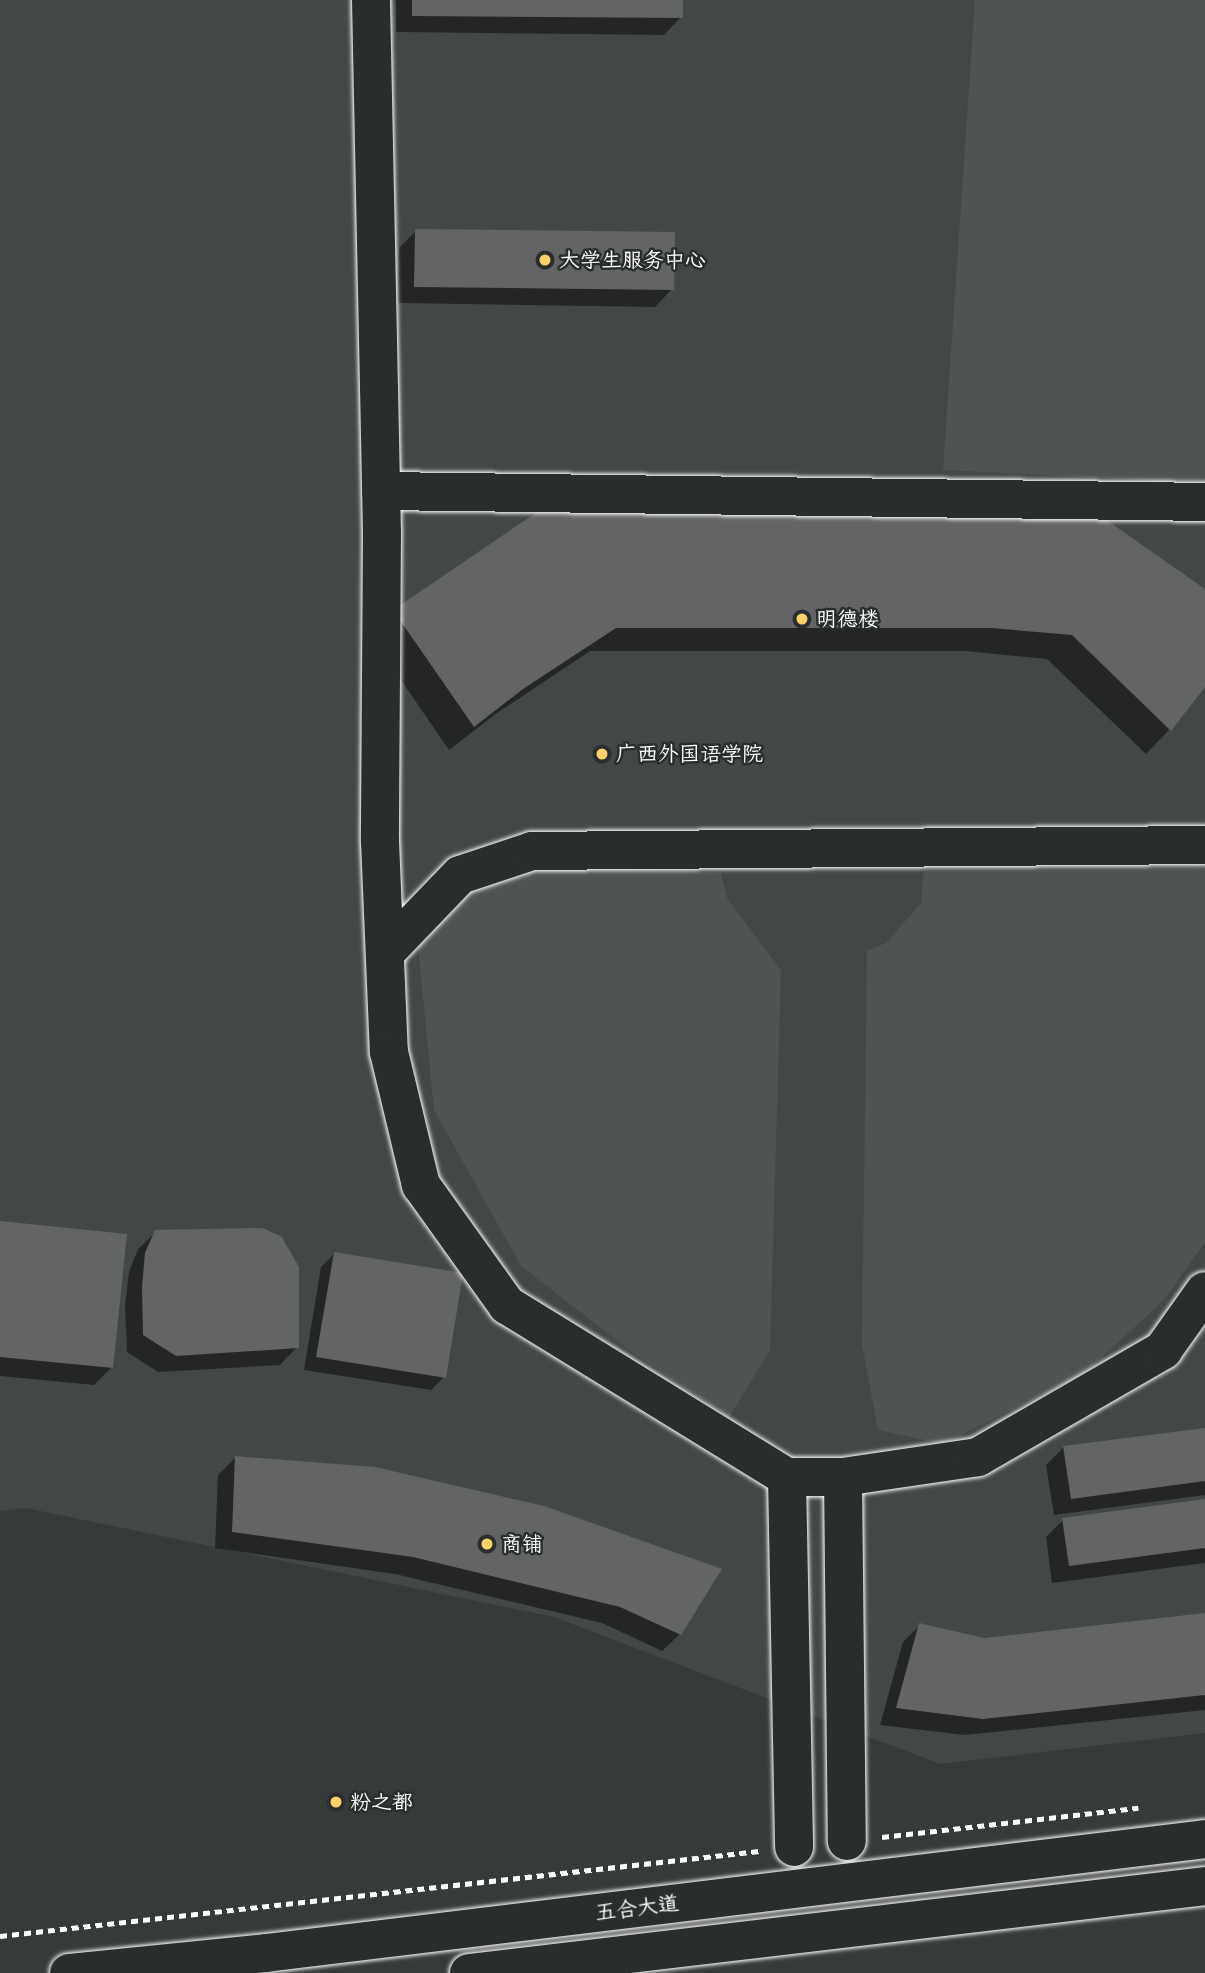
<!DOCTYPE html>
<meta charset="utf-8">
<style>
body{margin:0}
#map{position:relative;width:1205px;height:1973px;overflow:hidden;background:#373a3b;font-family:"Shantell Sans","LXGW WenKai TC",sans-serif}
div>[style]{position:absolute}
[style*='--x']{left:calc(var(--x)*1px);top:calc(var(--y)*1px);width:calc(var(--w)*1px);rotate:calc(var(--a)*1deg)}
.built>*{inset:0;background:#444748}
.green>*{inset:0;background:#505354}
.shadow>*{inset:0;background:#0007}
.building>*{inset:0;background:#636465}
.path>*{height:4.5px;margin-top:-2.25px;transform-origin:0;background:repeating-linear-gradient(90deg,#fff 0 7px,transparent 0 12px)}
.roads{filter:drop-shadow(0 0 2px #fff) drop-shadow(0 0 2px #fff)}
.minor>*{height:38px;margin:-19px;padding:0 19px;transform-origin:19px;border-radius:19px;background:#2a2d2e}
.major>*{height:38px;margin:-19px;padding:0 19px;transform-origin:19px;border-radius:19px;background:#2a2d2e}
.dots>*{width:19px;height:19px;translate:-50% -50%;box-sizing:border-box;border:4px solid #2a2d2e;border-radius:50%}
span{translate:-50% -50%;white-space:nowrap;text-align:center;line-height:1.15;-webkit-text-stroke:5px #2a2d2e;paint-order:stroke}
.poi-label{font-size:21px;color:#fff}
.left{translate:0 -50%;text-align:left}
.street-label{font-size:21px;color:#fff}
</style>
<div id="map">
<div class="built">
<i style="clip-path:polygon(0 0,1205px 0,1205px 1733px,940px 1764px,554px 1617px,26px 1508px,0 1511px)"></i>
</div>
<div class="green">
<i style="clip-path:polygon(975px 0,1205px 0,1205px 483px,943px 470px)"></i>
<i style="clip-path:polygon(531px 865px,721px 873px,727px 898px,781px 970px,770px 1350px,729px 1417px,629px 1350px,521px 1266px,434px 1110px,418px 946px,461px 892px)"></i>
<i style="clip-path:polygon(924px 865px,1205px 867px,1205px 1242px,1165px 1299px,1084px 1374px,943px 1444px,878px 1430px,862px 1344px,867px 951px,886px 943px,921px 903px)"></i>
</div>
<div class="shadow">
<i style="clip-path:polygon(396px 0,682px 0,681px 17px,664px 35px,396px 32px)"></i>
<i style="clip-path:polygon(416px 231px,672px 289px,655px 307px,398px 303px,399px 248px)"></i>
<i style="clip-path:polygon(1205px 591px,1205px 684px,1169px 730px,1146px 754px,1047px 659px,966px 651px,590px 651px,497px 713px,449px 750px,370px 635px,394px 611px)"></i>
<i style="clip-path:polygon(0 1223px,111px 1368px,94px 1385px,0 1376px)"></i>
<i style="clip-path:polygon(156px 1232px,297px 1347px,280px 1365px,158px 1372px,127px 1352px,125px 1306px,129px 1272px,138px 1249px)"></i>
<i style="clip-path:polygon(334px 1254px,444px 1377px,431px 1390px,304px 1370px,321px 1267px)"></i>
<i style="clip-path:polygon(1205px 1429px,1205px 1495px,1054px 1515px,1046px 1465px,1064px 1447px)"></i>
<i style="clip-path:polygon(235px 1458px,375px 1469px,680px 1634px,662px 1651px,602px 1623px,395px 1574px,215px 1548px,218px 1475px)"></i>
<i style="clip-path:polygon(1205px 1501px,1205px 1563px,1052px 1583px,1046px 1537px,1063px 1520px)"></i>
<i style="clip-path:polygon(1205px 1615px,1205px 1710px,965px 1735px,880px 1725px,903px 1642px,920px 1625px,984px 1640px)"></i>
</div>
<div class="building">
<i style="clip-path:polygon(412px 0,683px 0,683px 18px,412px 16px)"></i>
<i style="clip-path:polygon(415px 229px,675px 232px,674px 290px,414px 287px)"></i>
<i style="clip-path:polygon(546px 506px,1098px 514px,1205px 589px,1205px 687px,1171px 731px,1072px 635px,991px 628px,616px 628px,523px 689px,474px 727px,393px 610px)"></i>
<i style="clip-path:polygon(0 1221px,127px 1234px,113px 1368px,0 1357px)"></i>
<i style="clip-path:polygon(262px 1228px,281px 1236px,299px 1267px,299px 1348px,176px 1356px,143px 1335px,142px 1287px,145px 1253px,155px 1230px)"></i>
<i style="clip-path:polygon(334px 1252px,463px 1273px,446px 1378px,316px 1357px)"></i>
<i style="clip-path:polygon(1205px 1428px,1205px 1481px,1071px 1499px,1063px 1446px)"></i>
<i style="clip-path:polygon(235px 1456px,375px 1467px,544px 1506px,722px 1569px,681px 1635px,620px 1607px,413px 1557px,232px 1532px)"></i>
<i style="clip-path:polygon(1205px 1499px,1205px 1548px,1069px 1566px,1062px 1518px)"></i>
<i style="clip-path:polygon(1205px 1613px,1205px 1695px,983px 1719px,896px 1708px,919px 1623px,984px 1638px)"></i>
</div>
<div class="path">
<i style="--x:882;--y:1837;--w:258;--a:-6.5"></i>
<i style="--x:0;--y:1936;--w:764;--a:-6.39"></i>
</div>
<div class="roads">
<div class="minor">
<i style="--x:371;--y:0;--w:533;--a:88.82"></i>
<i style="--x:382;--y:533;--w:308;--a:90.4"></i>
<i style="--x:380;--y:841;--w:211;--a:87.6"></i>
<i style="--x:389;--y:1052;--w:137;--a:76.5"></i>
<i style="--x:421;--y:1185;--w:148;--a:54.4"></i>
<i style="--x:507;--y:1305;--w:329;--a:31.6"></i>
<i style="--x:787;--y:1477;--w:56;--a:0"></i>
<i style="--x:843;--y:1477;--w:136;--a:-8.4"></i>
<i style="--x:978;--y:1457;--w:214;--a:-30"></i>
<i style="--x:1163;--y:1350;--w:72;--a:-54.6"></i>
<i style="--x:381;--y:491;--w:824;--a:0.76"></i>
<i style="--x:385;--y:953;--w:108;--a:-46.1"></i>
<i style="--x:460;--y:875;--w:76;--a:-18.4"></i>
<i style="--x:532;--y:851;--w:673;--a:-0.51"></i>
<i style="--x:787;--y:1477;--w:370;--a:88.9"></i>
<i style="--x:843;--y:1477;--w:364;--a:89.4"></i>
</div>
<div class="major">
<i style="--x:69;--y:1973;--w:198;--a:-5.8"></i>
<i style="--x:266;--y:1953;--w:946;--a:-6.92"></i>
<i style="--x:469;--y:1973;--w:741;--a:-6.74"></i>
</div>
</div>
<div class="dots">
<i style="left:545px;top:260px;background:#ffd166"></i>
<i style="left:802px;top:619px;background:#ffd166"></i>
<i style="left:602px;top:754px;background:#ffd166"></i>
<i style="left:487px;top:1544px;background:#ffd166"></i>
<i style="left:336px;top:1802px;background:#ffd166"></i>
</div>
<div class="poi-label">
<span class="left" style="left:559px;top:260px">大学生服务中心</span>
<span class="left" style="left:816px;top:619px">明德楼</span>
<span class="left" style="left:616px;top:754px">广西外国语学院</span>
<span class="left" style="left:501px;top:1544px">商铺</span>
<span class="left" style="left:350px;top:1802px">粉之都</span>
</div>
<div class="street-label">
<span style="left:637px;top:1908px;rotate:-7deg">五合大道</span>
</div>
</div>
